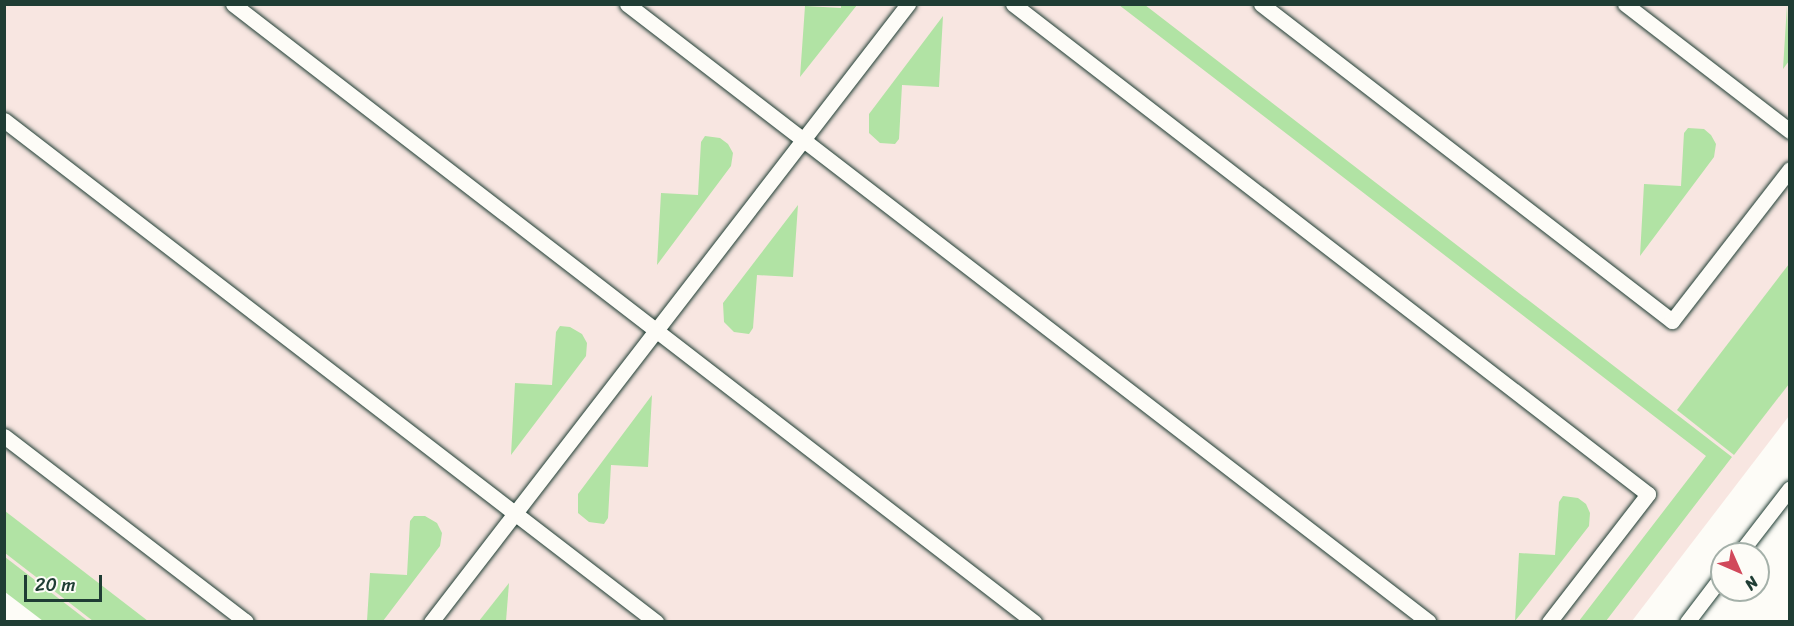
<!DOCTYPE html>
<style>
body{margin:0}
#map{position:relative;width:1794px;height:626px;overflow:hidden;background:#fdfcf7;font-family:Sriracha,sans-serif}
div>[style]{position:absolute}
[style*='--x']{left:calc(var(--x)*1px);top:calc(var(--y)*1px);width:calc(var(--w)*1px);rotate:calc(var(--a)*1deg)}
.built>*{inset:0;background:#f8e6e1}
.green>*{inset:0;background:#b1e3a4}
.roads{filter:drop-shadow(0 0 2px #1f3d34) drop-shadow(0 0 2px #1f3d34)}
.service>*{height:15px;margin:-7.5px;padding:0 7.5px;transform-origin:7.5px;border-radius:7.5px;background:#fdfcf7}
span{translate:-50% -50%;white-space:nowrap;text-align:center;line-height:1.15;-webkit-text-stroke:4.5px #fdfcf7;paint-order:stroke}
.frame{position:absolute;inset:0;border:6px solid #1f3d34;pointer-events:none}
.north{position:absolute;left:1710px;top:542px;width:60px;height:60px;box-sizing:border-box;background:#fdfcf7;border:2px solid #a4b0a9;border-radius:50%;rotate:135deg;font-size:16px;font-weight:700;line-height:24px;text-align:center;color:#1f3d34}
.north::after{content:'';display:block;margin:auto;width:21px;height:27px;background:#d1495b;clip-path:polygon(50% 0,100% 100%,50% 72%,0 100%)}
.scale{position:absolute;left:24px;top:575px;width:78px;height:27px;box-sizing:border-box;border:3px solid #1f3d34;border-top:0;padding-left:8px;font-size:18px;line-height:21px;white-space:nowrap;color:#1f3d34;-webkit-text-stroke:4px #fdfcf7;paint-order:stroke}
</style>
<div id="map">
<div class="built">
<i style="clip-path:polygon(4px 5px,1789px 5px,1789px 416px,1632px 621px,70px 621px,5px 572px)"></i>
</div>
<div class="green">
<i style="clip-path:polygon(841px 5px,857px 5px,800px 77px,805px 6px,841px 8px)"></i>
<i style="clip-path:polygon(1119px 5px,1145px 5px,1732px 457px,1606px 621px,1579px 621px,1706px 456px)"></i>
<i style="clip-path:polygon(1787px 5px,1789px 61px,1783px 69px)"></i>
<i style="clip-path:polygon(943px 16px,939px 87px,902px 85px,899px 139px,895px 144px,880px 143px,869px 133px,869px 114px)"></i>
<i style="clip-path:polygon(1688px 128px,1704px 129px,1711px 135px,1716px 144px,1714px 157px,1640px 256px,1644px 184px,1681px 186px,1684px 133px)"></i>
<i style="clip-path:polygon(705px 136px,720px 138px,728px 144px,733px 153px,731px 166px,657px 265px,661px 193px,698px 195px,701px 142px)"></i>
<i style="clip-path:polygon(798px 205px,793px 277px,757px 275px,753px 328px,749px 334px,734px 332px,724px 322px,723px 303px)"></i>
<i style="clip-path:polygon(1789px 264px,1789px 384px,1734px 455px,1677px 410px)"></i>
<i style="clip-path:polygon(560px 326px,570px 327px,582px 334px,587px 343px,586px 356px,511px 455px,515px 383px,552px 385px,556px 332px)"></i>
<i style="clip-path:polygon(652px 395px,648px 467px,611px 465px,608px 518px,604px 524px,589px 522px,578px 513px,578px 494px)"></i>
<i style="clip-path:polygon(1563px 496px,1578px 498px,1586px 504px,1590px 513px,1589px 526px,1515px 621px,1519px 553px,1555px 555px,1559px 502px)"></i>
<i style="clip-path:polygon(4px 511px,5px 511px,148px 621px,93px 621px,5px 553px)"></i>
<i style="clip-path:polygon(414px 516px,425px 516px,437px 523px,442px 533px,440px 546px,383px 621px,367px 621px,370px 573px,407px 575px,410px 521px)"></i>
<i style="clip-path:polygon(5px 557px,88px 621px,43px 621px,5px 592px)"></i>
<i style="clip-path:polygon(509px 583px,506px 621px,479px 621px)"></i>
</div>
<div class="roads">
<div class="service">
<i style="--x:233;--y:4;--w:1012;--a:37.65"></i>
<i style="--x:627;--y:4;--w:1012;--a:37.62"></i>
<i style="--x:1013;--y:4;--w:802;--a:37.66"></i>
<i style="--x:1648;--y:494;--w:162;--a:127.7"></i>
<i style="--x:1261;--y:4;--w:519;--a:37.64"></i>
<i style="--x:1672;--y:321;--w:192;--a:-52.2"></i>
<i style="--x:1625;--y:4;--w:208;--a:37.6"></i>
<i style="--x:4;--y:120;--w:823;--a:37.59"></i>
<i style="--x:4;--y:436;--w:305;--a:37.5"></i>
<i style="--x:1739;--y:554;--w:83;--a:-52.3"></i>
<i style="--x:431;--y:622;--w:781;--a:-52.34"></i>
<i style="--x:1687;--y:622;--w:58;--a:-52.7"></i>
</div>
</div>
<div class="frame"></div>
<div class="north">N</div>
<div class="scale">20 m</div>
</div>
